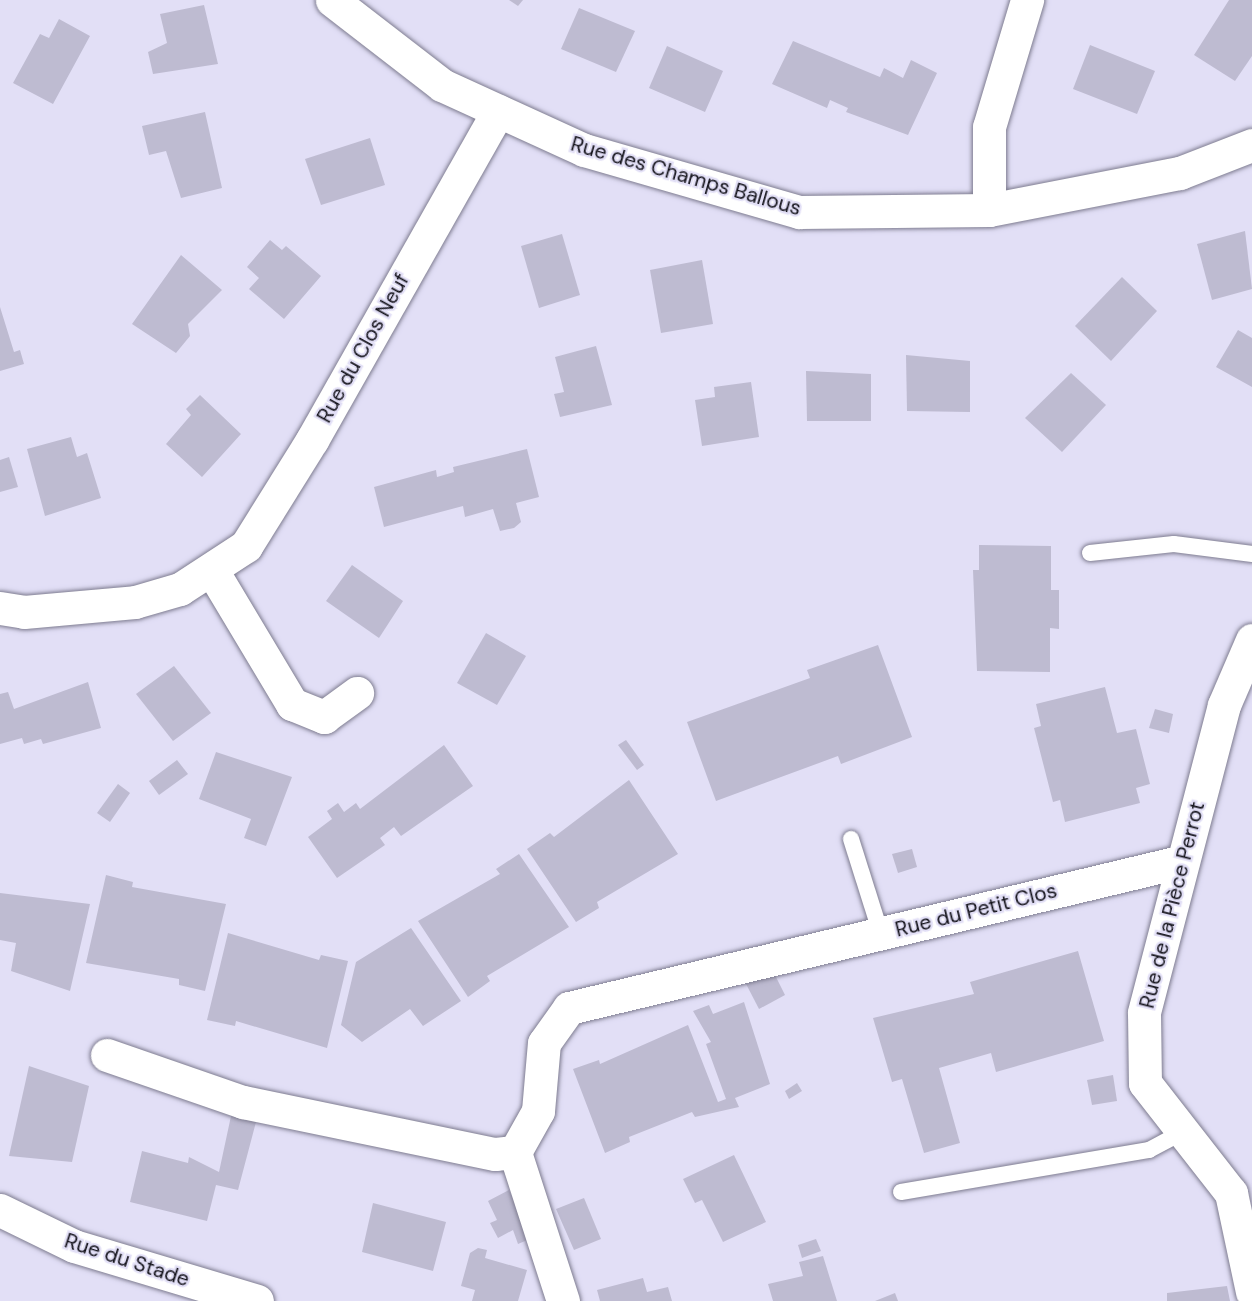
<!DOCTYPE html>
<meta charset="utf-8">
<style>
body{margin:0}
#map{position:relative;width:1252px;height:1301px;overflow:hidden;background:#e2dff6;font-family:"DM Sans",sans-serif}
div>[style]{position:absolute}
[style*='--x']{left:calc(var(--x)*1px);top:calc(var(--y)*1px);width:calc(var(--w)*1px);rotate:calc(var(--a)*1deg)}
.building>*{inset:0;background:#bebbd1}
.roads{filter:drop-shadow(0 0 2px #7e7c90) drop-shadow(0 0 2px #7e7c90)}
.lane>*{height:16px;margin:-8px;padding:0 8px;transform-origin:8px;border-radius:8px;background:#fff}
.street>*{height:33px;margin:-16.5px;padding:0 16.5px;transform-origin:16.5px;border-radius:16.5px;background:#fff}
span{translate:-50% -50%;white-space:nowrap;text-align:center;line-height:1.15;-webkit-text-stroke:4.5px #e2dff6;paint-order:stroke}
.street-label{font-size:21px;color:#14131b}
</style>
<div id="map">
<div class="building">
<i style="clip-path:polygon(509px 0,523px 0,518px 6px)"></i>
<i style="clip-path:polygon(1229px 0,1252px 0,1252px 56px,1235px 81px,1194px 55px)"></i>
<i style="clip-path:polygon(204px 5px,218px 64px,153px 74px,148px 52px,167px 43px,160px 14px)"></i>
<i style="clip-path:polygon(579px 8px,635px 31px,616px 72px,561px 49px)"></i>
<i style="clip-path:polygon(59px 19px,90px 36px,53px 104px,13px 83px,40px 34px,49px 38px)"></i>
<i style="clip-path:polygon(793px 41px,880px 77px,884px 68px,903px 78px,911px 60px,937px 73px,908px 135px,846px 112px,848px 108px,830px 100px,827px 108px,772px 84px)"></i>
<i style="clip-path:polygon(1090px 45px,1155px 71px,1137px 114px,1073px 89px)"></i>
<i style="clip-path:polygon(667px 46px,723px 71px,705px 112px,649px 88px)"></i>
<i style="clip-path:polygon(205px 112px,222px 188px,181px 198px,166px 151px,149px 155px,142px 126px)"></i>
<i style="clip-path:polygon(370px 138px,385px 185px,321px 205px,305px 159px)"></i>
<i style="clip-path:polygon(1245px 231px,1252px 289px,1212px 300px,1197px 244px)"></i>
<i style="clip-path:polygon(562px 234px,580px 295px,539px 308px,521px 246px)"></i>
<i style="clip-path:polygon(270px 240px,282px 250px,286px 246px,321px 276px,284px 319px,249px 289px,259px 278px,247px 267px)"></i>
<i style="clip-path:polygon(181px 255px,222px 290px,188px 324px,190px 336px,176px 353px,132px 324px)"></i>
<i style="clip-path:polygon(702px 260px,713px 324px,661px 333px,650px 270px)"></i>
<i style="clip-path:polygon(1122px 277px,1157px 311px,1111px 361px,1075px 326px)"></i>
<i style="clip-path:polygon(0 307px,14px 352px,20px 350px,24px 364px,0 371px)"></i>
<i style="clip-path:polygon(1238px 330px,1252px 338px,1252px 387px,1216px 367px)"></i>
<i style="clip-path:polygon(596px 346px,612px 405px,560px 417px,554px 394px,564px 392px,555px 357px)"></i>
<i style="clip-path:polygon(906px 355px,970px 361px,970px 412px,907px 411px)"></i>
<i style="clip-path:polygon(806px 371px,871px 374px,871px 421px,807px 421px)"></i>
<i style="clip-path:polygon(1071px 373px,1106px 405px,1062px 452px,1025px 418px)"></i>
<i style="clip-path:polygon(751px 382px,759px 437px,702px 446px,695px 400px,715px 397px,714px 387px)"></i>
<i style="clip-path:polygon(200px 395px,241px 434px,202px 477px,166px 444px,191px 415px,186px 409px)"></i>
<i style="clip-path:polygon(71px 437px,77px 457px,87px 453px,101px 498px,45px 516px,27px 449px)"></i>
<i style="clip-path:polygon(527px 449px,539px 497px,516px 503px,521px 522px,514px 528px,500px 531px,493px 509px,465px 517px,463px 506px,384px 527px,374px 487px,436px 470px,437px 477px,454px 472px,453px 467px)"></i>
<i style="clip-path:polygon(9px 457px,18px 487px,0 492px,0 460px)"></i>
<i style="clip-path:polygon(979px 545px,1051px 546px,1051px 590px,1059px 590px,1059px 629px,1050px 628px,1050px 672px,977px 671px,973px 570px,979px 570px)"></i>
<i style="clip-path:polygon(352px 565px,403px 601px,379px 638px,326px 601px)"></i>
<i style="clip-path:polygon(486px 633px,526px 656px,497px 705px,457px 683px)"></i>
<i style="clip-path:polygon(878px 645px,912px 737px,841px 764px,838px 756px,716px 801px,687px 722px,810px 678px,807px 670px)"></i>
<i style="clip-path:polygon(174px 666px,211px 713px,173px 741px,136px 694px)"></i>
<i style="clip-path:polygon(88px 682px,101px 728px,43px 744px,41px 739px,24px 744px,22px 738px,0 744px,0 694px,8px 692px,14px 709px)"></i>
<i style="clip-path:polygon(1105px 687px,1117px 733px,1136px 729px,1150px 784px,1136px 788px,1140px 803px,1065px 822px,1060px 800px,1053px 802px,1034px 728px,1041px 726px,1036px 704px)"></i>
<i style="clip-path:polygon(1155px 709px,1173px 714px,1169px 733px,1149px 728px)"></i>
<i style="clip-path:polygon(626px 740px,644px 765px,637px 770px,618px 745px)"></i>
<i style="clip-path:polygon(444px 745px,473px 786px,401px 836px,394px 827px,380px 838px,385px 845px,337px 878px,308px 837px,332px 819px,327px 811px,338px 803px,344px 812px,356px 803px,360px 809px)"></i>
<i style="clip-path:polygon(216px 752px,292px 777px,266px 846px,244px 838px,251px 819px,199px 799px)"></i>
<i style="clip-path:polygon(177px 760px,188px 774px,159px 795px,149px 781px)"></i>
<i style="clip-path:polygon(629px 780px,678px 854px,597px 902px,599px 908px,576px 922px,527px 849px,550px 833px,554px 837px)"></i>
<i style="clip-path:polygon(118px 784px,130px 793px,110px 822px,97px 813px)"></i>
<i style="clip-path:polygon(912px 849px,917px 867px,898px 873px,892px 854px)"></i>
<i style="clip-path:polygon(519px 854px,569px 927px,487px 976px,490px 981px,468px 997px,418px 921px,500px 874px,496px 869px)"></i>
<i style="clip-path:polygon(106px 875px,133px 882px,132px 887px,226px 904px,205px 991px,179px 985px,179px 979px,86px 963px)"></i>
<i style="clip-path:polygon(0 893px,90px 904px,70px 991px,11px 971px,16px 943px,0 940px)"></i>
<i style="clip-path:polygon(411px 928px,461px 1001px,423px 1026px,410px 1009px,362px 1042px,341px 1025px,356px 962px)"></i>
<i style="clip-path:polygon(228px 933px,319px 960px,321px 955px,348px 961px,327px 1048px,236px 1021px,235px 1026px,207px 1020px)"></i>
<i style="clip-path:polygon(1078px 951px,1104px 1041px,996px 1072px,991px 1053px,939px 1068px,960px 1143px,924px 1153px,902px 1079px,892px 1082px,873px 1018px,974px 994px,970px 982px)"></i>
<i style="clip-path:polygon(772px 969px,785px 995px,759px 1009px,744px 980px)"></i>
<i style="clip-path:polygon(744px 1002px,770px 1084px,735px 1098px,739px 1107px,695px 1117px,692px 1112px,629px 1137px,630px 1142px,605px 1153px,573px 1069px,599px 1060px,600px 1064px,688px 1025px,718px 1102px,726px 1099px,706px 1044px,711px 1042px,693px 1011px,709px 1005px,713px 1014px)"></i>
<i style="clip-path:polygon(29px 1066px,89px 1086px,72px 1162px,9px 1156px)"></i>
<i style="clip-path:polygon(1113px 1075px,1117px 1101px,1092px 1105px,1087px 1080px)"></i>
<i style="clip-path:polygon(797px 1083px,802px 1091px,789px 1099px,785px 1091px)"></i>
<i style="clip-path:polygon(231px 1116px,256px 1122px,238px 1190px,216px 1185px,207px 1221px,130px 1202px,142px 1151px,188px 1163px,189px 1157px,219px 1172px)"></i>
<i style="clip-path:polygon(734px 1155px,766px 1222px,723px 1242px,702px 1200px,695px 1203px,683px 1179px)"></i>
<i style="clip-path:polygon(509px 1190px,532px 1238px,518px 1244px,513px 1230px,498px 1238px,490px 1223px,497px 1220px,488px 1201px)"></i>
<i style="clip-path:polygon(584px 1198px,601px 1239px,574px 1250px,556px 1209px)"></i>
<i style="clip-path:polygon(373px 1203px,446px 1222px,433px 1271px,362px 1252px)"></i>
<i style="clip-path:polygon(816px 1239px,821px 1251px,802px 1258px,798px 1245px)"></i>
<i style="clip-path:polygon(478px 1248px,487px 1250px,485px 1258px,527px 1270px,518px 1301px,472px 1301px,475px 1290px,461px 1286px,470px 1253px)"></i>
<i style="clip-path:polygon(823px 1256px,837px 1301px,773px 1301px,768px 1284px,803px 1276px,799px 1262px)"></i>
<i style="clip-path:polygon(643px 1278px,647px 1292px,668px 1287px,672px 1301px,600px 1301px,597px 1290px)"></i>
<i style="clip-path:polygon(1227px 1286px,1230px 1301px,1167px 1301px,1167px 1293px)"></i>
<i style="clip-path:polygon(895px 1293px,898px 1301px,875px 1301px)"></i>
</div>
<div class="roads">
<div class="lane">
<i style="--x:1090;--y:553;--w:84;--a:-6.1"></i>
<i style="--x:1174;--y:544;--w:79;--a:7.3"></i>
<i style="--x:851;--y:839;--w:100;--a:72.5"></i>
<i style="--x:901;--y:1192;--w:252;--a:-9.6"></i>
<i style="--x:1149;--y:1150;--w:38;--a:-28"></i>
</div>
<div class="street">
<i style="--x:332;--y:0;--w:139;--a:37.7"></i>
<i style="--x:442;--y:85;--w:156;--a:24.6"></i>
<i style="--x:584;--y:150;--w:224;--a:16.1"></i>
<i style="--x:799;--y:212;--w:190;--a:-0.6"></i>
<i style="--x:989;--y:210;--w:195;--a:-11"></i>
<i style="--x:1180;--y:173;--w:77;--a:-21.3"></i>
<i style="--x:989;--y:210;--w:83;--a:-90"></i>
<i style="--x:989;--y:127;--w:133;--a:-73.3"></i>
<i style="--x:213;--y:572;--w:154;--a:59.1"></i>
<i style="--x:292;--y:704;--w:35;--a:22"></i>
<i style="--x:324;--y:717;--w:41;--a:-36"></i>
<i style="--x:0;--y:608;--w:24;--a:9"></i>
<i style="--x:24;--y:612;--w:111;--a:-5.1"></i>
<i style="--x:135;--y:602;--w:47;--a:-16.1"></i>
<i style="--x:180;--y:589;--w:79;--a:-33.1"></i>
<i style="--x:246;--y:546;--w:125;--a:-58.1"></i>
<i style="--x:312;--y:440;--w:378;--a:-60.5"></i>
<i style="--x:1252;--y:640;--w:71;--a:113.3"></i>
<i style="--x:1224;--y:705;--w:318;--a:104.6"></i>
<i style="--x:1144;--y:1013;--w:70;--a:89.2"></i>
<i style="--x:1145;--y:1083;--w:140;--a:52"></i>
<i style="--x:1231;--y:1193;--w:101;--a:78"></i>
<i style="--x:107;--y:1055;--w:144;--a:19.1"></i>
<i style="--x:243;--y:1102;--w:257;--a:11.7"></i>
<i style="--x:495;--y:1154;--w:20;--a:-6"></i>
<i style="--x:0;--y:1210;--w:82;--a:25.9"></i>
<i style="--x:74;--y:1246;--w:191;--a:16.7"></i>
<i style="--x:563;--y:1301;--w:157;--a:-107.9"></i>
<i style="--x:515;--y:1152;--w:47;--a:-60.7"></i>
<i style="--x:538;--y:1111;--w:68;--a:-85"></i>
<i style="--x:544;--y:1043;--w:43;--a:-54.5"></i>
<i style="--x:569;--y:1008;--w:631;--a:-13.46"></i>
</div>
</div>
<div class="street-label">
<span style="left:686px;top:176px;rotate:16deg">Rue des Champs Ballous</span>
<span style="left:363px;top:348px;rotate:-61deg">Rue du Clos Neuf</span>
<span style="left:1172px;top:905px;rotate:-76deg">Rue de la Pièce Perrot</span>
<span style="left:976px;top:910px;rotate:-14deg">Rue du Petit Clos</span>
<span style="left:127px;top:1260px;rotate:18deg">Rue du Stade</span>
</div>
</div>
